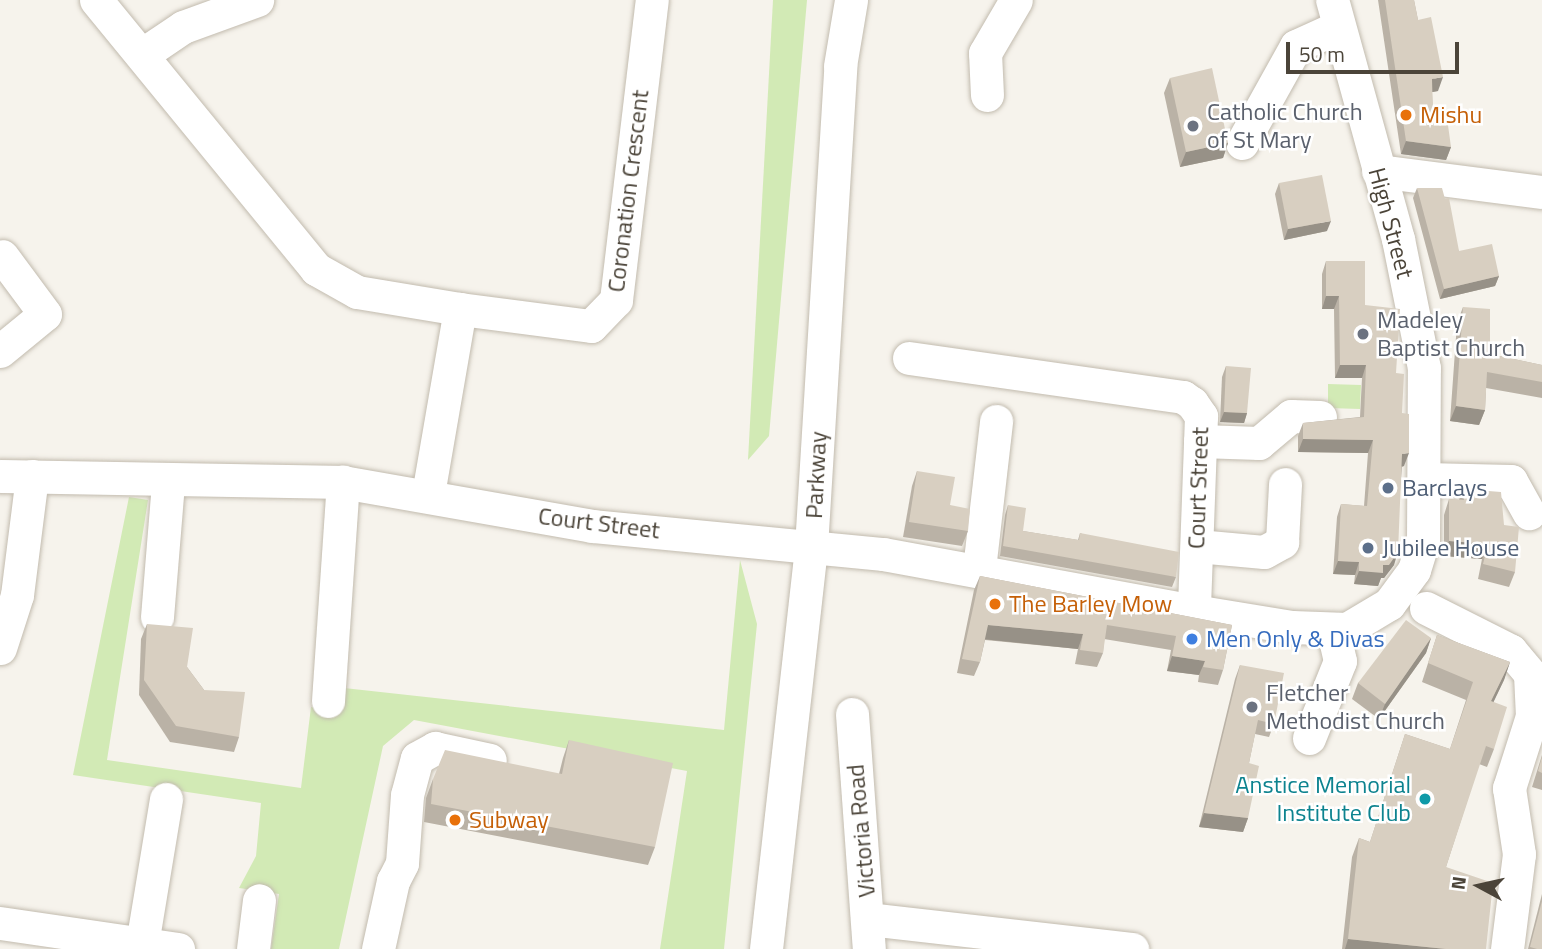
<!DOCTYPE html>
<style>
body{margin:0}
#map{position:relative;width:1542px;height:949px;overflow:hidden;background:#f6f3ec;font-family:"Titillium Web",sans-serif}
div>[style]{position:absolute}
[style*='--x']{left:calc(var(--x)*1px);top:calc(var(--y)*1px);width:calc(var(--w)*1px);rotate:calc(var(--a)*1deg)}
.green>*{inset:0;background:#d2eab5}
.roads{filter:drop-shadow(0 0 2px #c2bbae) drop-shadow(0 0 2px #c2bbae)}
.minor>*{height:33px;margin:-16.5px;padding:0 16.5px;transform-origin:16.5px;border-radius:16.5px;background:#fff}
.wall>*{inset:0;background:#bab2a6}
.shaded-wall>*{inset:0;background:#979187}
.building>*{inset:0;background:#d8cfc1}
.dots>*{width:19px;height:19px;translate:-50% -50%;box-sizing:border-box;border:4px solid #fff;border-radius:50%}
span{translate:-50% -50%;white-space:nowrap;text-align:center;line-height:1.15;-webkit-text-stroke:5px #fff;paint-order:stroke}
.worship-label{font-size:24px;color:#5b616d}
.left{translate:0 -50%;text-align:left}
.food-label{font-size:24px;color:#c56008}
.street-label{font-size:24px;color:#4b4439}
.service-label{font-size:24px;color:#4e5e75}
.shop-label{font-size:24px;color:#366cbe}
.culture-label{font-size:24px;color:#0d838f}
.right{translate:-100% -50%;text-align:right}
.north{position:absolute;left:1444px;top:851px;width:70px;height:70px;-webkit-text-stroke:5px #fff;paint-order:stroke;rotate:278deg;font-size:19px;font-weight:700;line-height:28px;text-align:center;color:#4b4439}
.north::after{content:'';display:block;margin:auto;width:24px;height:32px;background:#4b4439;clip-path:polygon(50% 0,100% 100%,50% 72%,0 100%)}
.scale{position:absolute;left:1286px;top:42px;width:173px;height:32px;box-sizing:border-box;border:4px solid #4b4439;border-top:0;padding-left:9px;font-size:21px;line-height:24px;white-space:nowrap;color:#4b4439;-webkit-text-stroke:5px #fff;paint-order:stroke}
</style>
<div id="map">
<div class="green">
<i style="clip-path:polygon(773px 0,807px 0,769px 436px,748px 460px)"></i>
<i style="clip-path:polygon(1328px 384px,1361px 385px,1360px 409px,1328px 408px)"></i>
<i style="clip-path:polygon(129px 497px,148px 500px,107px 760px,301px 788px,311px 707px,343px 710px,344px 688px,724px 730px,740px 560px,757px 624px,724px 949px,660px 949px,687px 771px,414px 720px,383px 746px,339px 949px,271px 949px,279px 894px,239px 888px,256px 856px,261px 803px,73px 775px)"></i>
</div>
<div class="roads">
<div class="minor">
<i style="--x:96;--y:0;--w:348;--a:50.7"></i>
<i style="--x:316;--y:269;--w:47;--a:29.3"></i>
<i style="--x:357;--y:292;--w:104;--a:9.4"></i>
<i style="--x:460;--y:309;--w:189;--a:99.8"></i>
<i style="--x:143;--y:54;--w:48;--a:-34"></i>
<i style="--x:183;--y:27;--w:79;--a:-20"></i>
<i style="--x:987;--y:95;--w:42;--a:-92.7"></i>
<i style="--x:985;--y:53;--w:61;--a:-59.7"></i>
<i style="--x:1242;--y:143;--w:111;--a:-60.9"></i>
<i style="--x:1296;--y:46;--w:46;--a:-24.3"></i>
<i style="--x:1378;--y:171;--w:165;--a:7.3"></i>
<i style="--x:460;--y:309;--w:132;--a:7.4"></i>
<i style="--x:591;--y:326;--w:36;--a:-46"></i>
<i style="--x:616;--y:300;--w:302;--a:-83.2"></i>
<i style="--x:0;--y:351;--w:58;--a:-39.4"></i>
<i style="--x:45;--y:314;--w:72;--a:-126.6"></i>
<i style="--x:909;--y:358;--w:277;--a:8.1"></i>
<i style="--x:1183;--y:397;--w:11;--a:34"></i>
<i style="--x:1192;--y:403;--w:16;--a:55"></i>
<i style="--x:1201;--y:416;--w:195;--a:92.1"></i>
<i style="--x:1200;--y:441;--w:59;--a:1.9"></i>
<i style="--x:1259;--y:443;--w:42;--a:-40.2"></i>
<i style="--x:1291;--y:416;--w:29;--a:2"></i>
<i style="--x:0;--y:476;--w:343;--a:1"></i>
<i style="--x:343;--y:482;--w:253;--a:10"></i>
<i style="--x:592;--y:526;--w:292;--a:5.5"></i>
<i style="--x:883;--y:554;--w:316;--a:10.4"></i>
<i style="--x:1194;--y:611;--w:99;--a:9.3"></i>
<i style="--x:1292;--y:627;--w:55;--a:2.1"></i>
<i style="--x:1347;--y:629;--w:49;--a:-30.8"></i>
<i style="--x:1389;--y:604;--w:42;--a:-53.7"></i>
<i style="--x:1414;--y:570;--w:30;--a:-73"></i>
<i style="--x:1423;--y:541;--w:173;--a:-89.7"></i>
<i style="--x:1424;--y:368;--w:132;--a:-101.4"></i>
<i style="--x:1398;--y:239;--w:248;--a:-105.4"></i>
<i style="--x:1425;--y:479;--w:86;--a:1.3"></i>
<i style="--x:1511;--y:481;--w:37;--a:61"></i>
<i style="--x:1197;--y:546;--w:67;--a:5.1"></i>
<i style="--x:1264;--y:552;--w:21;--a:-29"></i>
<i style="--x:1282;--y:542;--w:58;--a:-87"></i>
<i style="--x:979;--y:569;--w:149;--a:-83.4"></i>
<i style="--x:1426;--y:608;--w:95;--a:26.8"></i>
<i style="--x:1511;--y:651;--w:30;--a:50"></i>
<i style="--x:1530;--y:674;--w:42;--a:87.3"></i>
<i style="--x:1532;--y:716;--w:76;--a:107.7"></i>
<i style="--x:1509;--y:788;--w:67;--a:81.4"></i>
<i style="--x:1519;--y:854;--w:96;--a:97.2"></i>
<i style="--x:157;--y:617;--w:135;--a:-85.3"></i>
<i style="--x:0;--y:648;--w:56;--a:-72.2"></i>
<i style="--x:17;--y:595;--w:120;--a:-82.8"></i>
<i style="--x:328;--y:701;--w:220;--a:-86.1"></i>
<i style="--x:852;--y:714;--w:236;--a:85.9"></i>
<i style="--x:1309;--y:738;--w:83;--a:-68.1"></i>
<i style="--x:1340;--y:661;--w:31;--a:-103"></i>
<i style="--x:868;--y:919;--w:266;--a:6.5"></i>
<i style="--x:0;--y:923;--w:180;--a:8.3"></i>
<i style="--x:142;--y:944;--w:147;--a:-80.6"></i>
<i style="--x:253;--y:949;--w:49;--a:-83"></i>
<i style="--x:378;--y:949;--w:70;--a:-77.6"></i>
<i style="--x:393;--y:881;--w:20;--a:-63"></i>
<i style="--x:402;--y:863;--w:68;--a:-85.8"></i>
<i style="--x:407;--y:795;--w:38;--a:-75"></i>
<i style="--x:417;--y:758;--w:21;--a:-29"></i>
<i style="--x:435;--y:748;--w:56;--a:12.3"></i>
<i style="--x:766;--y:949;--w:405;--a:-83.6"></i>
<i style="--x:811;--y:547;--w:482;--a:-86.5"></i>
<i style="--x:840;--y:66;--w:67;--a:-80.5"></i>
</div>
</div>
<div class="wall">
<i style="clip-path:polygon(1378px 0,1414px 0,1418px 20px,1438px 91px,1432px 92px,1433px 115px,1451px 147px,1446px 160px,1401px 154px)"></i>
<i style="clip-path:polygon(1170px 78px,1228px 143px,1223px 158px,1180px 167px,1164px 93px)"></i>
<i style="clip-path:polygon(1279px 183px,1327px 231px,1284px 240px,1275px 194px)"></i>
<i style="clip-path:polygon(1417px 188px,1459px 251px,1499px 276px,1495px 286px,1440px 299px,1413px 198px)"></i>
<i style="clip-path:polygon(1326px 261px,1365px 305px,1396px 373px,1402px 413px,1404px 466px,1402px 467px,1394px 565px,1384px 578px,1381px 578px,1378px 586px,1354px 584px,1355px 575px,1333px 574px,1337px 517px,1341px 504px,1364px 506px,1368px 453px,1298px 452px,1298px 436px,1303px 423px,1360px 417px,1362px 378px,1335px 378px,1334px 309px,1322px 309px,1322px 274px)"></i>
<i style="clip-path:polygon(1463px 307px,1490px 354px,1542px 365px,1542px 398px,1486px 388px,1485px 410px,1479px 425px,1450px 421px,1457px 323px)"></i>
<i style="clip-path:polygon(1226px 366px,1247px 413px,1244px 423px,1220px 422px,1222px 377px)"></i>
<i style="clip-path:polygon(917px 471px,950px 505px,968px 531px,962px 546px,903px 537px,912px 486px)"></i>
<i style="clip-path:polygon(1463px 489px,1504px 525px,1515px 572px,1509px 587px,1478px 579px,1482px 559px,1444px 556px,1444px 515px,1449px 499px,1459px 500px)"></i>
<i style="clip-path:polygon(1008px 505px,1023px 531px,1078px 540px,1080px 533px,1176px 577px,1172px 587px,1000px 556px,1005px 515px)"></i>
<i style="clip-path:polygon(980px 576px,1232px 625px,1223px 670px,1218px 685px,1198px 682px,1199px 675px,1167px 671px,1171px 650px,1104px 639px,1103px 653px,1097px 667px,1075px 664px,1078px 649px,985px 640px,980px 662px,974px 676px,957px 673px,974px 590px)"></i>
<i style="clip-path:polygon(147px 624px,187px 667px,239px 737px,234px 752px,170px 742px,139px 695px,141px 639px)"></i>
<i style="clip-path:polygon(1437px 635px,1510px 662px,1504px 680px,1493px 702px,1494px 749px,1487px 767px,1479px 764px,1446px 867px,1486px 949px,1342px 949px,1352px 857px,1359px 838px,1370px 842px,1405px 734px,1450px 749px,1466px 700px,1422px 682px)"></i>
<i style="clip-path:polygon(1431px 638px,1426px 653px,1379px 719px,1352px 699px,1358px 683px)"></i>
<i style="clip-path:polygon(1240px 665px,1274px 724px,1269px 737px,1255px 734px,1249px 763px,1248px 818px,1243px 832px,1199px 827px,1235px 679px)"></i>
<i style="clip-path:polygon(569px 740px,655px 847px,648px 865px,424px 822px,426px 798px,433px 779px,559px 774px,563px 758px)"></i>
<i style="clip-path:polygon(1542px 755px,1542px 790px,1532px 787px)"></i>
<i style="clip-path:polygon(1542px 894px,1542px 949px,1528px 949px)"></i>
</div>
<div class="shaded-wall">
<i style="clip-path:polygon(1443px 77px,1438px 91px,1427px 93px,1432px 79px)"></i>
<i style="clip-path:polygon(1406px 141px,1451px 147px,1446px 160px,1401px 154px)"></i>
<i style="clip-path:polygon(1228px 143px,1223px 158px,1180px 167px,1186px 152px)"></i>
<i style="clip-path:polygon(1331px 221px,1327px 231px,1284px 240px,1288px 229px)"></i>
<i style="clip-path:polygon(1499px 276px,1495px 286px,1440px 299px,1444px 289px)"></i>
<i style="clip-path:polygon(1326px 296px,1339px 296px,1334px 309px,1322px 309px)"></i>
<i style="clip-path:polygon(1340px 365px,1366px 365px,1362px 378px,1335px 378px)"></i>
<i style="clip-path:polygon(1456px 406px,1485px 410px,1479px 425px,1450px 421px)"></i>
<i style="clip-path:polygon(1224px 412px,1247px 413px,1244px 423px,1220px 422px)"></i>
<i style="clip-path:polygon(1303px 439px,1373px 440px,1368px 453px,1298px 452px)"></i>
<i style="clip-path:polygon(1409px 453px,1404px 466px,1398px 467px,1402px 454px)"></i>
<i style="clip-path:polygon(1449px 541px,1488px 544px,1482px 559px,1444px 556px)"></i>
<i style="clip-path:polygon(1398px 552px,1394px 565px,1384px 578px,1381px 578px,1378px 586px,1354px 584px,1359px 571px,1383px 565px)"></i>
<i style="clip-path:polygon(1338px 561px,1359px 562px,1355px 575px,1333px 574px)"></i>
<i style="clip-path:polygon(988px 625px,1083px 634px,1078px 649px,982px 639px)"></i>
<i style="clip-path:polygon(1431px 638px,1426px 653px,1379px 719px,1385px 704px)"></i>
<i style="clip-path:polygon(1172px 656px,1205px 661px,1199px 675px,1167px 671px)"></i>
<i style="clip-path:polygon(1510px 662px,1504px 680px,1485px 720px,1491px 701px)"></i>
<i style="clip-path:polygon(1204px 813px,1248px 818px,1243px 832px,1199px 827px)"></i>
<i style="clip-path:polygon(1348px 939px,1446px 949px,1345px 949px)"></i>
</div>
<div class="building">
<i style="clip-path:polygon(1385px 0,1414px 0,1418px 20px,1431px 17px,1443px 77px,1432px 79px,1433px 115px,1447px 118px,1451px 147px,1406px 141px)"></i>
<i style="clip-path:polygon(1212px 68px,1228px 143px,1186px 152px,1170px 78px)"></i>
<i style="clip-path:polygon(1322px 175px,1331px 221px,1288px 229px,1279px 183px)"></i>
<i style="clip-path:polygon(1417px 188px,1442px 188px,1445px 199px,1449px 198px,1459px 251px,1492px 244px,1499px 276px,1444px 289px)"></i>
<i style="clip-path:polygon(1326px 261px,1365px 261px,1365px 305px,1400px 309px,1396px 373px,1404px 374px,1402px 413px,1409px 414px,1409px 453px,1402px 454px,1398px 552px,1389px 565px,1383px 565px,1383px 573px,1359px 571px,1359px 562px,1338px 561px,1341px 504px,1367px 506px,1373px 440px,1303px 439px,1303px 423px,1364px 417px,1366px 365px,1340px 365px,1339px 296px,1326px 296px)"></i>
<i style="clip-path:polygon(1463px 307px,1490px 309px,1490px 354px,1542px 365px,1542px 382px,1487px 372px,1485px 410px,1456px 406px)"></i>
<i style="clip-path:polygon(1226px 366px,1251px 368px,1247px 413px,1224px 412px)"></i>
<i style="clip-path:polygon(917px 471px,955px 477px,950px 505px,970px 509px,968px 531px,909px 522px)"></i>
<i style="clip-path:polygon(1463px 489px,1501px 492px,1504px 525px,1519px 527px,1515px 572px,1483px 564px,1488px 544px,1449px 541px,1449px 499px,1464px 500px)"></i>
<i style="clip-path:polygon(1008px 505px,1026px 508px,1023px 531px,1079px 540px,1080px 533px,1179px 552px,1176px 577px,1003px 546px)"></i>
<i style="clip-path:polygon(980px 576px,1232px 625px,1223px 670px,1203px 667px,1205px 661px,1172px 656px,1176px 636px,1107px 625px,1103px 653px,1080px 650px,1083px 634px,988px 625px,980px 662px,962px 659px)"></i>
<i style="clip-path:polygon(1406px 620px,1431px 638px,1385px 704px,1358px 683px)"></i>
<i style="clip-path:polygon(147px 624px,193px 628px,187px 667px,204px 690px,245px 692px,239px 737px,176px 726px,144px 680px)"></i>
<i style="clip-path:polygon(1437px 635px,1510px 662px,1491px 701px,1507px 707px,1494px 749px,1486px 746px,1446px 867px,1493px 883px,1486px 949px,1446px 949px,1348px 939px,1359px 838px,1370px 842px,1405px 734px,1450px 749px,1473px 682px,1428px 663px)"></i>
<i style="clip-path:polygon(1240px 665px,1284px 673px,1274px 724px,1258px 720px,1249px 763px,1259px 766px,1248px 818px,1204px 813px)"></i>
<i style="clip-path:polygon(569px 740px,673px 763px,655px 847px,431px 804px,433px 779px,445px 750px,562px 774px)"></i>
<i style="clip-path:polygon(1542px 757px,1542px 773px,1538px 771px)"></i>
<i style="clip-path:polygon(1542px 901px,1542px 949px,1537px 949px,1530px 947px)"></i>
</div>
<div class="dots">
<i style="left:1406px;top:115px;background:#e8710a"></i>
<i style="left:1193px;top:126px;background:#6b7280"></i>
<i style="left:1363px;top:334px;background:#6b7280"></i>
<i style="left:1388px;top:488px;background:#5c6f8a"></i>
<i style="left:1368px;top:548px;background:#5c6f8a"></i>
<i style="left:995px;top:604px;background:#e8710a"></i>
<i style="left:1192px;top:639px;background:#3f7fe0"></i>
<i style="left:1252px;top:707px;background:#6b7280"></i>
<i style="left:1425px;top:799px;background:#0f9aa8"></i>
<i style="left:455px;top:820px;background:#e8710a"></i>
</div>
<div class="worship-label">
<span class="left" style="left:1207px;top:126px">Catholic Church<br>of St Mary</span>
<span class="left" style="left:1377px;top:334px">Madeley<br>Baptist Church</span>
<span class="left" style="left:1266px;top:707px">Fletcher<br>Methodist Church</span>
</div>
<div class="food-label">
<span class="left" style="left:1420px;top:115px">Mishu</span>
<span class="left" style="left:1009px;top:604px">The Barley Mow</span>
<span class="left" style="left:469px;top:820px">Subway</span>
</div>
<div class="street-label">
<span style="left:628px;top:191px;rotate:-83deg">Coronation Crescent</span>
<span style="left:1391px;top:223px;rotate:75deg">High Street</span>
<span style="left:816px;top:475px;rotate:-87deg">Parkway</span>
<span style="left:1198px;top:488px;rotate:-88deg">Court Street</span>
<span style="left:599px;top:523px;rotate:7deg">Court Street</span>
<span style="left:861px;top:831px;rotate:-95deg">Victoria Road</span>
</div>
<div class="service-label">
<span class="left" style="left:1402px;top:488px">Barclays</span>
<span class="left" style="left:1382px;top:548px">Jubilee House</span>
</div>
<div class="shop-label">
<span class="left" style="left:1206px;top:639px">Men Only &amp; Divas</span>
</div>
<div class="culture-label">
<span class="right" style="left:1411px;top:799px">Anstice Memorial<br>Institute Club</span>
</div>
<div class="north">N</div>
<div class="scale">50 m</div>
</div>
